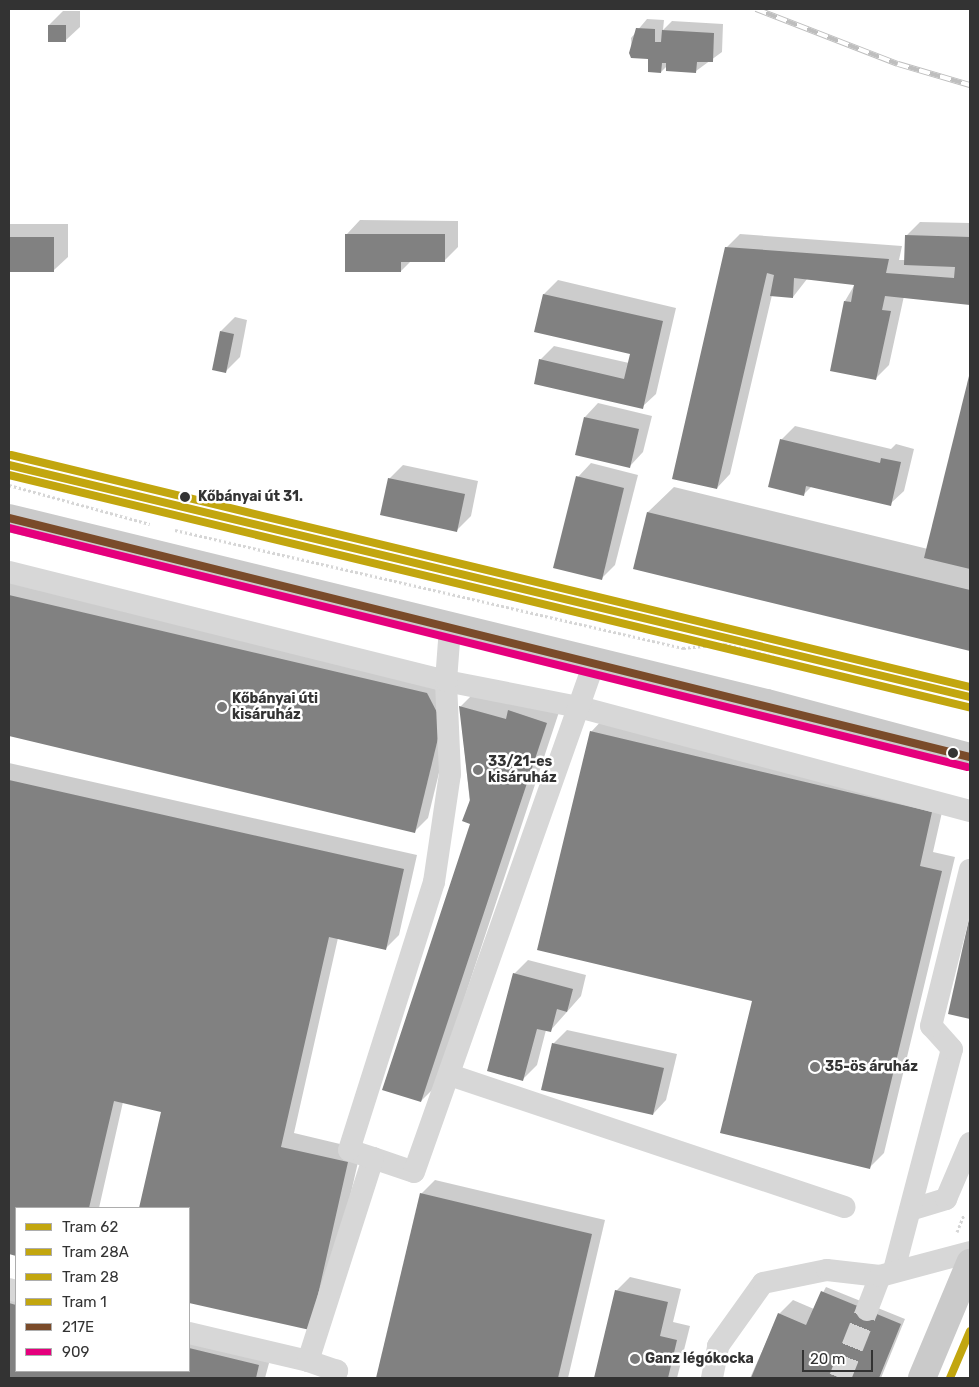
<!DOCTYPE html>
<meta charset="utf-8">
<style>
body{margin:0}
#map{position:relative;width:979px;height:1387px;overflow:hidden;background:#fff;font-family:Rubik,sans-serif}
div>[style]{position:absolute}
[style*='--x']{left:calc(var(--x)*1px);top:calc(var(--y)*1px);width:calc(var(--w)*1px);rotate:calc(var(--a)*1deg)}
.shadow>*{inset:0;background:#0003}
.building>*{inset:0;background:#818181}
.minor-tunnel>*{height:22px;margin-top:-11px;transform-origin:0;background:repeating-linear-gradient(90deg,#d6d6d6 0 22px,transparent 0 33px)}
.path>*{height:3px;margin-top:-1.5px;transform-origin:0;background:repeating-linear-gradient(90deg,#d6d6d6 0 2.5px,transparent 0 5px)}
.minor>*{height:22px;margin:-11px;padding:0 11px;transform-origin:11px;border-radius:11px;background:#d7d7d7}
.major>*{height:28px;margin:-14px;padding:0 14px;transform-origin:14px;border-radius:14px;background:#cacaca}
.rail>*{height:5.5px;margin-top:-2.75px;transform-origin:0;background:repeating-linear-gradient(90deg,#fff 0 11px,#bebebe 0 22px);box-sizing:border-box;border-block:1px solid #bebebe}
.bus-1>*{height:8px;margin:-4px;padding:0 4px;transform-origin:4px;border-radius:4px;background:#7a4b2a}
.bus-2>*{height:8px;margin:-4px;padding:0 4px;transform-origin:4px;border-radius:4px;background:#e5007d}
.tram-1>*{height:8px;margin:-4px;padding:0 4px;transform-origin:4px;border-radius:4px;background:#c2a60f}
.tram-2>*{height:8px;margin:-4px;padding:0 4px;transform-origin:4px;border-radius:4px;background:#c2a60f}
.tram-3>*{height:8px;margin:-4px;padding:0 4px;transform-origin:4px;border-radius:4px;background:#c2a60f}
.tram-4>*{height:8px;margin:-4px;padding:0 4px;transform-origin:4px;border-radius:4px;background:#c2a60f}
.dots>*{width:14px;height:14px;translate:-50% -50%;box-sizing:border-box;border:2px solid #fff;border-radius:50%}
span{translate:-50% -50%;white-space:nowrap;text-align:center;line-height:1.15;-webkit-text-stroke:5px #fff;paint-order:stroke}
.stop-label{font-size:14px;color:#333;font-weight:700}
.left{translate:0 -50%;text-align:left}
.poi-label{font-size:14px;color:#333;font-weight:700}
.frame{position:absolute;inset:0;border:10px solid #333;pointer-events:none}
.legend{position:absolute;left:15px;top:1207px;width:175px;height:165px;box-sizing:border-box;background:#fff;border:1px solid #adadad;margin:0;padding:6px 9px;list-style:none;font-size:15px;color:#333}
.legend li{display:flex;align-items:center;gap:10px;height:25px}
.legend b{width:25px;border:1px solid #adadad}
.scale{position:absolute;left:802px;top:1350px;width:71px;height:22px;box-sizing:border-box;border:2px solid #333;border-top:0;padding-left:6px;font-size:15px;line-height:18px;white-space:nowrap;color:#333;-webkit-text-stroke:4px #fff;paint-order:stroke}
</style>
<div id="map">
<div class="shadow">
<i style="clip-path:polygon(63px 11px,80px 11px,80px 27px,66px 40px,49px 25px)"></i>
<i style="clip-path:polygon(647px 19px,664px 20px,663px 30px,672px 21px,723px 24px,722px 52px,696px 71px,667px 66px,661px 72px,650px 58px,632px 57px,631px 38px)"></i>
<i style="clip-path:polygon(360px 220px,458px 221px,458px 247px,444px 261px,411px 261px,401px 271px,347px 234px)"></i>
<i style="clip-path:polygon(920px 222px,970px 223px,970px 303px,904px 296px,889px 365px,875px 379px,845px 301px,855px 284px,807px 279px,793px 297px,772px 295px,730px 474px,717px 488px,726px 248px,740px 234px,902px 246px,899px 260px,905px 260px,906px 236px)"></i>
<i style="clip-path:polygon(10px 224px,68px 224px,68px 257px,54px 270px,9px 271px)"></i>
<i style="clip-path:polygon(558px 280px,676px 308px,656px 394px,642px 407px,540px 360px,554px 346px,629px 363px,632px 353px,536px 331px,544px 294px)"></i>
<i style="clip-path:polygon(235px 317px,247px 320px,240px 357px,226px 371px,221px 331px)"></i>
<i style="clip-path:polygon(970px 374px,970px 650px,634px 568px,648px 512px,674px 487px,928px 549px)"></i>
<i style="clip-path:polygon(598px 403px,652px 416px,643px 452px,630px 466px,585px 417px)"></i>
<i style="clip-path:polygon(795px 426px,891px 449px,896px 444px,914px 449px,904px 491px,890px 504px,812px 486px,803px 495px,781px 440px)"></i>
<i style="clip-path:polygon(591px 463px,638px 475px,615px 565px,601px 579px,578px 477px)"></i>
<i style="clip-path:polygon(403px 465px,478px 481px,471px 516px,457px 530px,389px 479px)"></i>
<i style="clip-path:polygon(9px 578px,441px 680px,455px 707px,428px 818px,415px 831px,9px 735px)"></i>
<i style="clip-path:polygon(474px 693px,560px 709px,435px 1087px,421px 1101px,472px 823px,460px 707px)"></i>
<i style="clip-path:polygon(604px 718px,945px 799px,933px 852px,955px 857px,884px 1153px,870px 1167px,753px 1000px,591px 732px)"></i>
<i style="clip-path:polygon(9px 763px,417px 855px,399px 935px,385px 949px,338px 938px,294px 1133px,361px 1149px,323px 1315px,309px 1329px,189px 1301px,189px 1208px,140px 1208px,163px 1111px,123px 1102px,99px 1208px,16px 1208px,16px 1254px,9px 1253px)"></i>
<i style="clip-path:polygon(970px 921px,970px 1018px,950px 1013px)"></i>
<i style="clip-path:polygon(528px 960px,586px 975px,581px 996px,550px 1031px,546px 1030px,537px 1065px,523px 1079px,514px 974px)"></i>
<i style="clip-path:polygon(567px 1030px,677px 1054px,666px 1100px,653px 1114px,553px 1044px)"></i>
<i style="clip-path:polygon(435px 1180px,605px 1220px,568px 1378px,378px 1378px,421px 1194px)"></i>
<i style="clip-path:polygon(630px 1277px,681px 1289px,673px 1322px,690px 1326px,677px 1378px,595px 1378px,616px 1291px)"></i>
<i style="clip-path:polygon(9px 1286px,16px 1288px,16px 1371px,189px 1371px,189px 1331px,272px 1352px,265px 1378px,9px 1378px)"></i>
<i style="clip-path:polygon(826px 1287px,905px 1319px,881px 1378px,750px 1378px,779px 1314px,793px 1300px,814px 1309px)"></i>
</div>
<div class="building">
<i style="clip-path:polygon(48px 25px,66px 25px,66px 42px,48px 42px)"></i>
<i style="clip-path:polygon(636px 28px,655px 29px,655px 42px,661px 42px,662px 30px,714px 33px,713px 62px,697px 62px,696px 73px,666px 71px,666px 63px,662px 63px,661px 73px,648px 72px,648px 59px,631px 58px,629px 53px)"></i>
<i style="clip-path:polygon(345px 234px,445px 234px,445px 262px,401px 262px,401px 272px,345px 272px)"></i>
<i style="clip-path:polygon(905px 235px,970px 237px,970px 305px,885px 296px,882px 310px,891px 311px,876px 380px,830px 371px,844px 301px,851px 302px,854px 285px,794px 278px,793px 298px,770px 296px,774px 275px,767px 273px,717px 489px,672px 479px,725px 247px,889px 259px,886px 273px,954px 278px,955px 267px,904px 265px)"></i>
<i style="clip-path:polygon(9px 237px,54px 237px,54px 272px,9px 272px)"></i>
<i style="clip-path:polygon(543px 294px,663px 321px,643px 409px,534px 384px,539px 359px,624px 379px,630px 354px,534px 332px)"></i>
<i style="clip-path:polygon(220px 331px,234px 334px,226px 373px,212px 370px)"></i>
<i style="clip-path:polygon(970px 372px,970px 569px,924px 558px)"></i>
<i style="clip-path:polygon(584px 417px,639px 429px,630px 468px,575px 455px)"></i>
<i style="clip-path:polygon(780px 439px,880px 463px,881px 458px,901px 462px,891px 506px,806px 486px,804px 496px,768px 487px)"></i>
<i style="clip-path:polygon(576px 476px,624px 488px,602px 580px,553px 568px)"></i>
<i style="clip-path:polygon(388px 478px,465px 494px,457px 532px,380px 515px)"></i>
<i style="clip-path:polygon(647px 512px,970px 590px,970px 651px,633px 569px)"></i>
<i style="clip-path:polygon(9px 595px,427px 693px,442px 722px,415px 833px,9px 736px)"></i>
<i style="clip-path:polygon(459px 706px,506px 719px,508px 710px,547px 723px,421px 1102px,382px 1090px,470px 824px,462px 821px,470px 800px)"></i>
<i style="clip-path:polygon(590px 731px,932px 812px,920px 866px,942px 871px,870px 1169px,720px 1133px,752px 1001px,537px 950px)"></i>
<i style="clip-path:polygon(9px 780px,404px 869px,386px 950px,329px 937px,281px 1147px,348px 1162px,310px 1330px,189px 1303px,189px 1208px,139px 1208px,161px 1112px,114px 1101px,89px 1208px,16px 1208px,16px 1256px,9px 1254px)"></i>
<i style="clip-path:polygon(969px 919px,970px 919px,970px 1019px,948px 1014px)"></i>
<i style="clip-path:polygon(513px 973px,573px 989px,567px 1012px,557px 1009px,551px 1032px,537px 1029px,523px 1081px,487px 1071px)"></i>
<i style="clip-path:polygon(552px 1043px,664px 1068px,653px 1115px,541px 1090px)"></i>
<i style="clip-path:polygon(420px 1193px,592px 1234px,558px 1378px,376px 1378px)"></i>
<i style="clip-path:polygon(615px 1290px,668px 1302px,660px 1336px,677px 1340px,668px 1378px,594px 1378px)"></i>
<i style="clip-path:polygon(821px 1291px,901px 1324px,879px 1378px,751px 1378px,778px 1313px,806px 1325px)"></i>
<i style="clip-path:polygon(9px 1303px,16px 1305px,16px 1371px,189px 1371px,189px 1348px,259px 1365px,256px 1378px,9px 1378px)"></i>
</div>
<div class="minor-tunnel">
<i style="--x:840;--y:1378;--w:73;--a:-68.3"></i>
</div>
<div class="path">
<i style="--x:9;--y:485;--w:146;--a:15.5"></i>
<i style="--x:175;--y:530;--w:522;--a:13.08"></i>
<i style="--x:683;--y:648;--w:41;--a:-5.6"></i>
<i style="--x:724;--y:644;--w:254;--a:14.4"></i>
<i style="--x:957;--y:1232;--w:18;--a:-68"></i>
</div>
<div class="minor">
<i style="--x:9;--y:572;--w:450;--a:14"></i>
<i style="--x:446;--y:681;--w:136;--a:11.1"></i>
<i style="--x:579;--y:707;--w:405;--a:14.9"></i>
<i style="--x:450;--y:1075;--w:416;--a:18.5"></i>
<i style="--x:373;--y:1158;--w:43;--a:18.9"></i>
<i style="--x:414;--y:1172;--w:540;--a:-70.52"></i>
<i style="--x:910;--y:1210;--w:38;--a:-17"></i>
<i style="--x:946;--y:1199;--w:61;--a:-66.8"></i>
<i style="--x:894;--y:1270;--w:228;--a:-75.3"></i>
<i style="--x:952;--y:1049;--w:31;--a:-132"></i>
<i style="--x:931;--y:1026;--w:161;--a:-76"></i>
<i style="--x:9;--y:1289;--w:7;--a:16"></i>
<i style="--x:867;--y:1310;--w:36;--a:-69"></i>
<i style="--x:189;--y:1333;--w:122;--a:13.2"></i>
<i style="--x:334;--y:1378;--w:8;--a:-67"></i>
<i style="--x:337;--y:1371;--w:31;--a:-161"></i>
<i style="--x:308;--y:1361;--w:213;--a:-72.2"></i>
<i style="--x:373;--y:1158;--w:25;--a:-162"></i>
<i style="--x:349;--y:1150;--w:281;--a:-72.4"></i>
<i style="--x:434;--y:882;--w:109;--a:-81.6"></i>
<i style="--x:450;--y:774;--w:93;--a:-92.5"></i>
<i style="--x:446;--y:681;--w:53;--a:-85.7"></i>
<i style="--x:712;--y:1378;--w:33;--a:-79"></i>
<i style="--x:718;--y:1346;--w:77;--a:-54.5"></i>
<i style="--x:763;--y:1283;--w:65;--a:-11.5"></i>
<i style="--x:827;--y:1270;--w:53;--a:6.5"></i>
<i style="--x:880;--y:1276;--w:93;--a:-14.9"></i>
</div>
<div class="major">
<i style="--x:9;--y:518;--w:780;--a:13.72"></i>
<i style="--x:767;--y:703;--w:210;--a:14.9"></i>
<i style="--x:922;--y:1378;--w:125;--a:-67.3"></i>
</div>
<div class="rail">
<i style="--x:756;--y:9;--w:152;--a:21.2"></i>
<i style="--x:898;--y:64;--w:75;--a:16.3"></i>
</div>
<div class="bus-1">
<i style="--x:9;--y:518;--w:990;--a:13.97"></i>
</div>
<div class="bus-2">
<i style="--x:9;--y:528;--w:987;--a:14.01"></i>
</div>
<div class="tram-1">
<i style="--x:9;--y:465;--w:989;--a:13.57"></i>
</div>
<div class="tram-2">
<i style="--x:9;--y:475;--w:987;--a:13.6"></i>
</div>
<div class="tram-3">
<i style="--x:11;--y:455;--w:987;--a:13.6"></i>
</div>
<div class="tram-4">
<i style="--x:950;--y:1378;--w:51;--a:-66.9"></i>
</div>
<div class="dots">
<i style="left:185px;top:497px;background:#333"></i>
<i style="left:222px;top:707px;background:#7a7a7a"></i>
<i style="left:953px;top:753px;background:#333"></i>
<i style="left:478px;top:770px;background:#7a7a7a"></i>
<i style="left:815px;top:1067px;background:#7a7a7a"></i>
<i style="left:635px;top:1359px;background:#7a7a7a"></i>
</div>
<div class="stop-label">
<span class="left" style="left:198px;top:497px">Kőbányai út 31.</span>
</div>
<div class="poi-label">
<span class="left" style="left:232px;top:707px">Kőbányai úti<br>kisáruház</span>
<span class="left" style="left:488px;top:770px">33/21-es<br>kisáruház</span>
<span class="left" style="left:825px;top:1067px">35-ös áruház</span>
<span class="left" style="left:645px;top:1359px">Ganz légókocka</span>
</div>
<div class="frame"></div>
<ul class="legend">
<li><b style="height:6px;background:#c2a60f"></b>Tram 62</li>
<li><b style="height:6px;background:#c2a60f"></b>Tram 28A</li>
<li><b style="height:6px;background:#c2a60f"></b>Tram 28</li>
<li><b style="height:6px;background:#c2a60f"></b>Tram 1</li>
<li><b style="height:6px;background:#7a4b2a"></b>217E</li>
<li><b style="height:6px;background:#e5007d"></b>909</li>
</ul>
<div class="scale">20 m</div>
</div>
